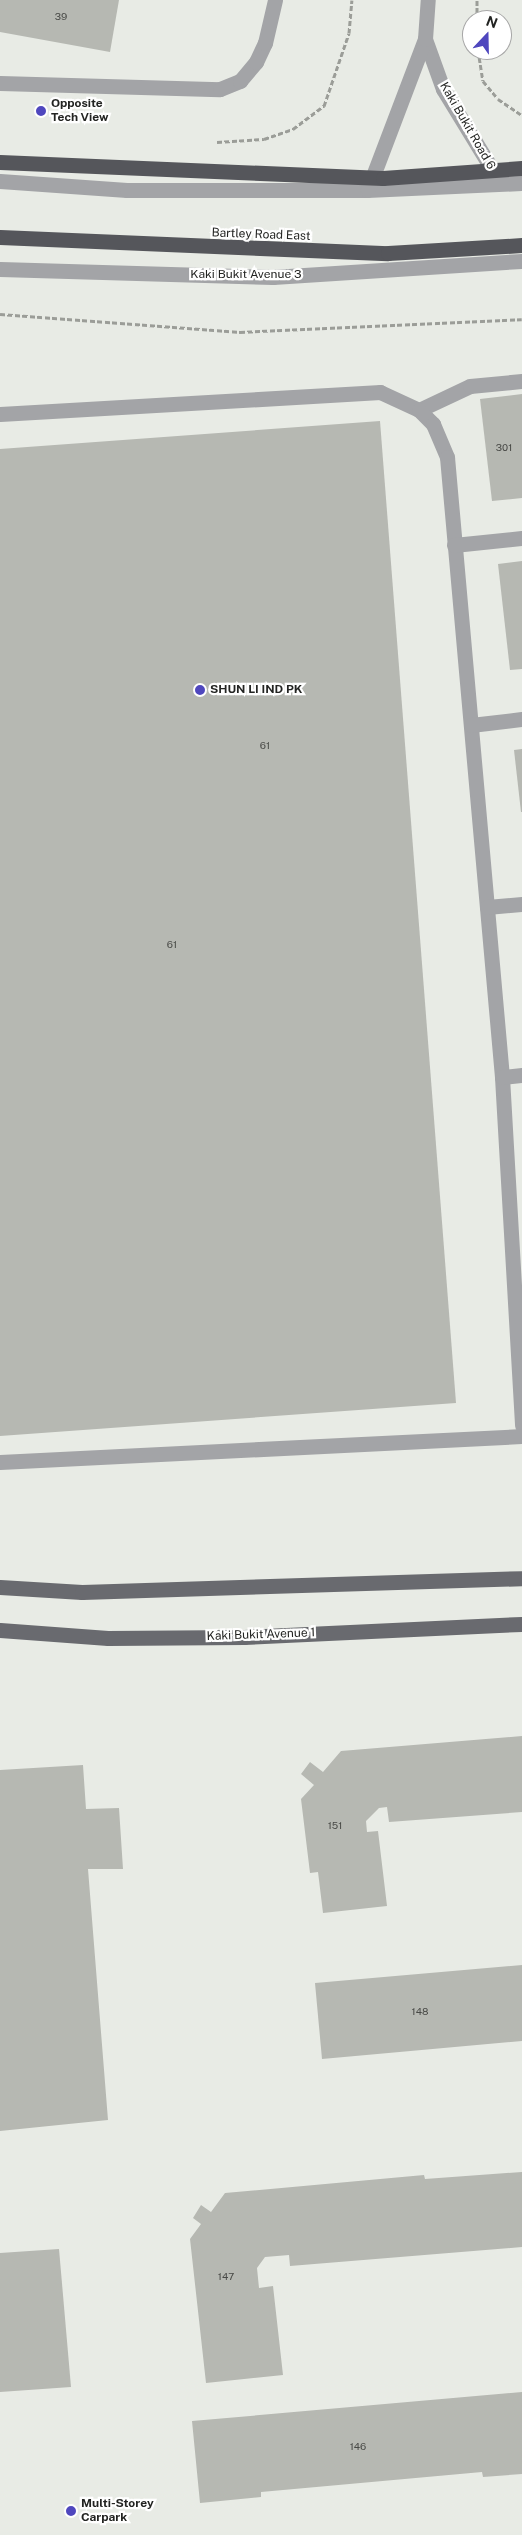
<!DOCTYPE html>
<style>
body{margin:0}
#map{position:relative;width:522px;height:2535px;overflow:hidden;background:#e8ebe5;font-family:"Public Sans",sans-serif}
div>[style]{position:absolute}
[style*='--x']{left:calc(var(--x)*1px);top:calc(var(--y)*1px);width:calc(var(--w)*1px);rotate:calc(var(--a)*1deg)}
.building>*{inset:0;background:#b6b8b2}
.path>*{height:3px;margin-top:-1.5px;transform-origin:0;background:repeating-linear-gradient(90deg,#9b9d98 0 5px,transparent 0 7.5px)}
.minor>*{height:15px;margin:-7.5px;padding:0 7.5px;transform-origin:7.5px;border-radius:7.5px;background:#a3a4a7}
.major>*{height:15px;margin:-7.5px;padding:0 7.5px;transform-origin:7.5px;border-radius:7.5px;background:#696a6f}
.highway>*{height:15px;margin:-7.5px;padding:0 7.5px;transform-origin:7.5px;border-radius:7.5px;background:#55565b}
.dots>*{width:14px;height:14px;translate:-50% -50%;box-sizing:border-box;border:2px solid #fff;border-radius:50%}
span{translate:-50% -50%;white-space:nowrap;text-align:center;line-height:1.15;-webkit-text-stroke:4.5px #fff;paint-order:stroke}
.number-label{font-size:10px;color:#484946}
.number-label span{-webkit-text-stroke-width:0}
.poi-label{font-size:12px;color:#232422;font-weight:700}
.left{translate:0 -50%;text-align:left}
.street-label{font-size:12px;color:#232422}
.north{position:absolute;left:462px;top:10px;width:50px;height:50px;box-sizing:border-box;background:#fff;border:1px solid #a7a7a7;border-radius:50%;rotate:21deg;font-size:14px;font-weight:700;line-height:20px;text-align:center;color:#232422}
.north::after{content:'';display:block;margin:auto;width:18px;height:22px;background:#4f47be;clip-path:polygon(50% 0,100% 100%,50% 72%,0 100%)}
</style>
<div id="map">
<div class="building">
<i style="clip-path:polygon(0 0,119px 0,110px 52px,0 32px)"></i>
<i style="clip-path:polygon(522px 394px,522px 498px,492px 501px,480px 399px)"></i>
<i style="clip-path:polygon(380px 421px,456px 1403px,0 1436px,0 449px)"></i>
<i style="clip-path:polygon(522px 561px,522px 669px,510px 670px,498px 564px)"></i>
<i style="clip-path:polygon(522px 749px,522px 812px,521px 812px,514px 750px)"></i>
<i style="clip-path:polygon(522px 1736px,522px 1812px,389px 1822px,387px 1807px,379px 1808px,366px 1821px,367px 1832px,378px 1831px,387px 1906px,323px 1913px,318px 1872px,310px 1873px,301px 1799px,314px 1785px,301px 1774px,310px 1762px,323px 1772px,341px 1751px)"></i>
<i style="clip-path:polygon(83px 1765px,86px 1809px,119px 1808px,123px 1869px,88px 1869px,108px 2120px,0 2131px,0 1770px)"></i>
<i style="clip-path:polygon(522px 1965px,522px 2041px,322px 2059px,315px 1983px)"></i>
<i style="clip-path:polygon(522px 2172px,522px 2247px,290px 2266px,289px 2255px,265px 2257px,257px 2268px,259px 2288px,273px 2286px,283px 2375px,206px 2383px,190px 2239px,201px 2224px,193px 2218px,201px 2205px,211px 2212px,225px 2193px,424px 2175px,425px 2179px)"></i>
<i style="clip-path:polygon(59px 2249px,71px 2387px,0 2392px,0 2253px)"></i>
<i style="clip-path:polygon(522px 2392px,522px 2474px,483px 2477px,482px 2472px,261px 2492px,261px 2497px,200px 2503px,192px 2421px)"></i>
</div>
<div class="path">
<i style="--x:477;--y:20;--w:20;--a:-90"></i>
<i style="--x:478;--y:50;--w:31;--a:81"></i>
<i style="--x:483;--y:81;--w:23;--a:50"></i>
<i style="--x:498;--y:99;--w:29;--a:34"></i>
<i style="--x:217;--y:142;--w:47;--a:-3.7"></i>
<i style="--x:264;--y:139;--w:31;--a:-19"></i>
<i style="--x:293;--y:129;--w:39;--a:-37"></i>
<i style="--x:324;--y:106;--w:77;--a:-71.1"></i>
<i style="--x:349;--y:33;--w:33;--a:-85"></i>
<i style="--x:0;--y:314;--w:241;--a:4.3"></i>
<i style="--x:240;--y:332;--w:282;--a:-2.6"></i>
</div>
<div class="minor">
<i style="--x:425;--y:39;--w:53;--a:70.2"></i>
<i style="--x:443;--y:89;--w:105;--a:58.6"></i>
<i style="--x:0;--y:83;--w:220;--a:1.6"></i>
<i style="--x:220;--y:89;--w:22;--a:-22"></i>
<i style="--x:240;--y:81;--w:25;--a:-50"></i>
<i style="--x:256;--y:62;--w:21;--a:-65"></i>
<i style="--x:265;--y:43;--w:44;--a:-76.9"></i>
<i style="--x:0;--y:181;--w:127;--a:4.1"></i>
<i style="--x:127;--y:190;--w:240;--a:0"></i>
<i style="--x:367;--y:190;--w:155;--a:-2.6"></i>
<i style="--x:368;--y:189;--w:160;--a:-69.2"></i>
<i style="--x:425;--y:39;--w:39;--a:-86"></i>
<i style="--x:0;--y:269;--w:273;--a:1.7"></i>
<i style="--x:273;--y:277;--w:250;--a:-3.7"></i>
<i style="--x:419;--y:410;--w:56;--a:-25.2"></i>
<i style="--x:470;--y:386;--w:52;--a:-5.5"></i>
<i style="--x:0;--y:414;--w:381;--a:-3.3"></i>
<i style="--x:380;--y:392;--w:43;--a:24.8"></i>
<i style="--x:419;--y:410;--w:20;--a:45"></i>
<i style="--x:433;--y:424;--w:36;--a:67"></i>
<i style="--x:447;--y:457;--w:622;--a:84.93"></i>
<i style="--x:502;--y:1077;--w:349;--a:86.7"></i>
<i style="--x:454;--y:545;--w:68;--a:-5.9"></i>
<i style="--x:471;--y:725;--w:51;--a:-6.7"></i>
<i style="--x:487;--y:907;--w:35;--a:-5"></i>
<i style="--x:502;--y:1077;--w:20;--a:-6"></i>
<i style="--x:0;--y:1462;--w:523;--a:-2.85"></i>
</div>
<div class="major">
<i style="--x:0;--y:1587;--w:82;--a:3.5"></i>
<i style="--x:82;--y:1592;--w:440;--a:-1.8"></i>
<i style="--x:0;--y:1630;--w:108;--a:4.2"></i>
<i style="--x:108;--y:1638;--w:136;--a:-0.4"></i>
<i style="--x:244;--y:1637;--w:278;--a:-2.7"></i>
</div>
<div class="highway">
<i style="--x:0;--y:162;--w:383;--a:2.4"></i>
<i style="--x:383;--y:178;--w:139;--a:-4.1"></i>
<i style="--x:0;--y:237;--w:388;--a:2.4"></i>
<i style="--x:388;--y:253;--w:134;--a:-3.4"></i>
</div>
<div class="dots">
<i style="left:41px;top:111px;background:#4f47be"></i>
<i style="left:200px;top:690px;background:#4f47be"></i>
<i style="left:71px;top:2511px;background:#4f47be"></i>
</div>
<div class="number-label">
<span style="left:61px;top:17px">39</span>
<span style="left:504px;top:448px">301</span>
<span style="left:265px;top:746px">61</span>
<span style="left:172px;top:945px">61</span>
<span style="left:335px;top:1826px">151</span>
<span style="left:420px;top:2012px">148</span>
<span style="left:226px;top:2277px">147</span>
<span style="left:358px;top:2447px">146</span>
</div>
<div class="poi-label">
<span class="left" style="left:51px;top:111px">Opposite<br>Tech View</span>
<span class="left" style="left:210px;top:690px">SHUN LI IND PK</span>
<span class="left" style="left:81px;top:2511px">Multi-Storey<br>Carpark</span>
</div>
<div class="street-label">
<span style="left:467px;top:126px;rotate:60deg">Kaki Bukit Road 6</span>
<span style="left:261px;top:235px;rotate:2deg">Bartley Road East</span>
<span style="left:246px;top:275px">Kaki Bukit Avenue 3</span>
<span style="left:261px;top:1635px;rotate:-2deg">Kaki Bukit Avenue 1</span>
</div>
<div class="north">N</div>
</div>
